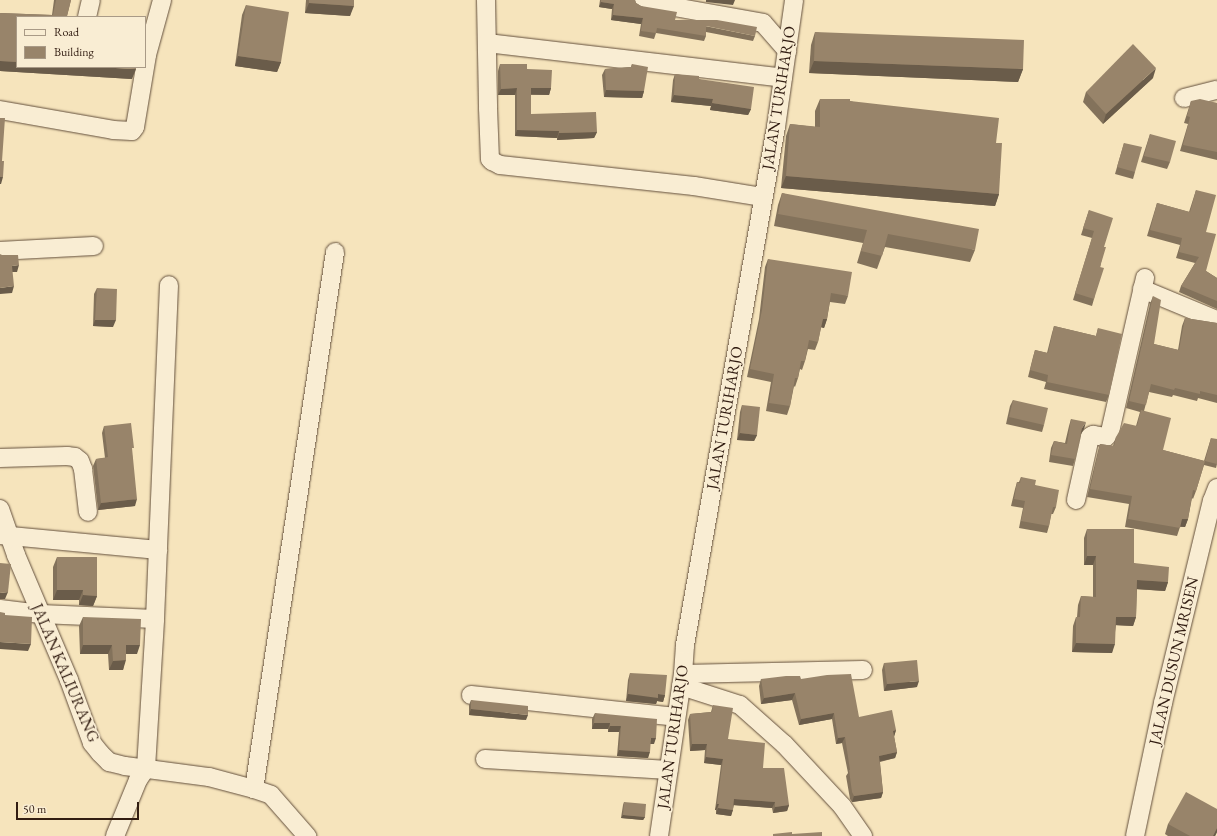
<!DOCTYPE html>
<style>
body{margin:0}
#map{position:relative;width:1217px;height:836px;overflow:hidden;background:#f6e4bc;font-family:"EB Garamond",serif}
div>[style]{position:absolute}
[style*='--x']{left:calc(var(--x)*1px);top:calc(var(--y)*1px);width:calc(var(--w)*1px);rotate:calc(var(--a)*1deg)}
.roads{filter:drop-shadow(0 0 1px #634f3c) drop-shadow(0 0 1px #634f3c)}
.minor>*{height:18px;margin:-9px;padding:0 9px;transform-origin:9px;border-radius:9px;background:#f9edd3}
.wall>*{inset:0;background:#83725b}
.shaded-wall>*{inset:0;background:#6a5c4a}
.building>*{inset:0;background:#98846a}
span{translate:-50% -50%;white-space:nowrap;text-align:center;line-height:1.15;-webkit-text-stroke:3.5px #f9edd3;paint-order:stroke}
.street-label{font-size:16px;color:#321d12}
.legend{position:absolute;left:16px;top:16px;width:130px;height:52px;box-sizing:border-box;background:#f9edd3;border:1px solid #a99a86;margin:0;padding:5px 7px;list-style:none;font-size:12px;color:#321d12}
.legend li{display:flex;align-items:center;gap:8px;height:20px}
.legend b{width:20px;border:1px solid #a99a86}
.scale{position:absolute;left:16px;top:802px;width:123px;height:18px;box-sizing:border-box;border:2px solid #321d12;border-top:0;padding-left:5px;font-size:12px;line-height:14px;white-space:nowrap;color:#321d12;-webkit-text-stroke:3px #f9edd3;paint-order:stroke}
</style>
<div id="map">
<div class="roads">
<div class="minor">
<i style="--x:486;--y:0;--w:108;--a:88.9"></i>
<i style="--x:488;--y:108;--w:51;--a:87.8"></i>
<i style="--x:490;--y:159;--w:3;--a:45"></i>
<i style="--x:492;--y:161;--w:9;--a:27"></i>
<i style="--x:500;--y:165;--w:195;--a:6.2"></i>
<i style="--x:694;--y:186;--w:70;--a:9.1"></i>
<i style="--x:641;--y:1;--w:124;--a:10.2"></i>
<i style="--x:763;--y:23;--w:37;--a:49"></i>
<i style="--x:87;--y:17;--w:17;--a:-77"></i>
<i style="--x:487;--y:43;--w:298;--a:6.7"></i>
<i style="--x:1184;--y:98;--w:34;--a:-14"></i>
<i style="--x:0;--y:110;--w:115;--a:10"></i>
<i style="--x:113;--y:130;--w:19;--a:3"></i>
<i style="--x:132;--y:131;--w:5;--a:-53"></i>
<i style="--x:135;--y:127;--w:73;--a:-80.5"></i>
<i style="--x:147;--y:55;--w:57;--a:-74.7"></i>
<i style="--x:0;--y:251;--w:94;--a:-3"></i>
<i style="--x:1142;--y:289;--w:81;--a:22.5"></i>
<i style="--x:0;--y:458;--w:67;--a:-1.7"></i>
<i style="--x:67;--y:456;--w:8;--a:7"></i>
<i style="--x:75;--y:457;--w:6;--a:39"></i>
<i style="--x:80;--y:461;--w:9;--a:69"></i>
<i style="--x:83;--y:469;--w:43;--a:83.4"></i>
<i style="--x:1076;--y:500;--w:65;--a:-77.5"></i>
<i style="--x:1090;--y:437;--w:4;--a:-34"></i>
<i style="--x:1093;--y:435;--w:13;--a:9"></i>
<i style="--x:1106;--y:437;--w:6;--a:-51"></i>
<i style="--x:1110;--y:432;--w:158;--a:-77.2"></i>
<i style="--x:0;--y:509;--w:49;--a:70.8"></i>
<i style="--x:16;--y:555;--w:136;--a:67"></i>
<i style="--x:69;--y:680;--w:67;--a:69.9"></i>
<i style="--x:92;--y:743;--w:13;--a:51"></i>
<i style="--x:100;--y:753;--w:13;--a:45"></i>
<i style="--x:109;--y:762;--w:16;--a:14"></i>
<i style="--x:125;--y:766;--w:85;--a:7.5"></i>
<i style="--x:209;--y:777;--w:47;--a:14.9"></i>
<i style="--x:254;--y:789;--w:18;--a:19"></i>
<i style="--x:271;--y:795;--w:55;--a:48.7"></i>
<i style="--x:0;--y:535;--w:159;--a:5.4"></i>
<i style="--x:0;--y:609;--w:41;--a:7"></i>
<i style="--x:41;--y:614;--w:114;--a:2.5"></i>
<i style="--x:683;--y:674;--w:180;--a:-1.3"></i>
<i style="--x:681;--y:686;--w:62;--a:17.9"></i>
<i style="--x:740;--y:705;--w:59;--a:41.6"></i>
<i style="--x:784;--y:744;--w:85;--a:46.9"></i>
<i style="--x:842;--y:806;--w:37;--a:55"></i>
<i style="--x:471;--y:695;--w:206;--a:6.1"></i>
<i style="--x:485;--y:759;--w:184;--a:3.4"></i>
<i style="--x:254;--y:789;--w:543;--a:-81.42"></i>
<i style="--x:115;--y:836;--w:61;--a:-67.7"></i>
<i style="--x:138;--y:780;--w:14;--a:-56"></i>
<i style="--x:146;--y:768;--w:149;--a:-86.5"></i>
<i style="--x:155;--y:619;--w:334;--a:-87.6"></i>
<i style="--x:659;--y:836;--w:164;--a:-81.6"></i>
<i style="--x:683;--y:674;--w:29;--a:-86"></i>
<i style="--x:685;--y:645;--w:526;--a:-80.04"></i>
<i style="--x:776;--y:127;--w:128;--a:-81.9"></i>
<i style="--x:1135;--y:836;--w:136;--a:-78.1"></i>
<i style="--x:1163;--y:703;--w:208;--a:-76.4"></i>
<i style="--x:1212;--y:501;--w:14;--a:-69"></i>
</div>
</div>
<div class="wall">
<i style="clip-path:polygon(54px 0,71px 0,67px 16px,17px 17px,132px 79px,0 71px,0 13px,52px 15px)"></i>
<i style="clip-path:polygon(306px 0,354px 0,350px 16px,305px 13px)"></i>
<i style="clip-path:polygon(600px 0,635px 0,636px 3px,641px 6px,675px 20px,755px 36px,753px 41px,706px 32px,706px 36px,704px 41px,656px 33px,654px 39px,639px 36px,641px 24px,611px 20px,612px 9px,599px 7px)"></i>
<i style="clip-path:polygon(246px 5px,281px 62px,277px 72px,235px 66px,242px 15px)"></i>
<i style="clip-path:polygon(815px 32px,1023px 69px,1018px 82px,809px 73px,811px 45px)"></i>
<i style="clip-path:polygon(500px 64px,527px 69px,551px 88px,549px 95px,531px 95px,531px 114px,597px 132px,594px 138px,557px 140px,557px 138px,515px 136px,515px 95px,498px 95px,498px 71px)"></i>
<i style="clip-path:polygon(632px 64px,644px 91px,642px 98px,604px 97px,602px 75px,605px 69px,631px 67px)"></i>
<i style="clip-path:polygon(675px 74px,699px 79px,751px 109px,748px 115px,710px 110px,711px 106px,671px 102px,673px 80px)"></i>
<i style="clip-path:polygon(1153px 78px,1103px 124px,1083px 102px,1086px 92px)"></i>
<i style="clip-path:polygon(820px 99px,850px 101px,996px 143px,999px 194px,995px 206px,781px 188px,786px 136px,790px 124px,815px 127px,815px 111px)"></i>
<i style="clip-path:polygon(1191px 101px,1217px 103px,1217px 160px,1180px 151px,1188px 124px,1184px 123px)"></i>
<i style="clip-path:polygon(1150px 134px,1170px 162px,1167px 169px,1141px 162px)"></i>
<i style="clip-path:polygon(1124px 143px,1135px 172px,1133px 179px,1115px 174px)"></i>
<i style="clip-path:polygon(1196px 190px,1206px 232px,1206px 271px,1217px 278px,1217px 309px,1179px 292px,1181px 286px,1195px 263px,1176px 258px,1180px 245px,1147px 236px,1157px 203px,1189px 212px)"></i>
<i style="clip-path:polygon(782px 193px,975px 250px,970px 262px,885px 247px,877px 269px,857px 263px,863px 243px,774px 226px,778px 205px)"></i>
<i style="clip-path:polygon(1089px 210px,1104px 247px,1094px 299px,1092px 306px,1073px 300px,1092px 238px,1081px 235px)"></i>
<i style="clip-path:polygon(768px 259px,848px 296px,845px 304px,830px 302px,827px 319px,824px 328px,821px 327px,818px 342px,815px 350px,808px 349px,805px 361px,802px 370px,800px 369px,798px 378px,795px 387px,794px 386px,790px 406px,787px 415px,766px 411px,771px 382px,747px 377px,759px 319px,765px 267px)"></i>
<i style="clip-path:polygon(97px 288px,113px 327px,93px 326px,94px 294px)"></i>
<i style="clip-path:polygon(1153px 296px,1154px 344px,1178px 350px,1182px 326px,1185px 318px,1217px 323px,1217px 403px,1198px 398px,1197px 401px,1173px 395px,1172px 397px,1149px 392px,1144px 411px,1163px 450px,1204px 461px,1211px 438px,1217px 464px,1216px 468px,1204px 465px,1196px 491px,1193px 499px,1192px 498px,1188px 519px,1185px 527px,1180px 527px,1177px 536px,1125px 527px,1129px 504px,1087px 497px,1098px 451px,1100px 444px,1113px 446px,1116px 437px,1136px 426px,1140px 412px,1126px 408px,1150px 304px)"></i>
<i style="clip-path:polygon(1054px 326px,1096px 336px,1098px 328px,1109px 395px,1106px 402px,1044px 389px,1046px 382px,1028px 377px,1033px 357px,1035px 350px,1047px 353px,1052px 333px)"></i>
<i style="clip-path:polygon(1013px 400px,1044px 425px,1042px 432px,1006px 424px,1010px 406px)"></i>
<i style="clip-path:polygon(742px 405px,757px 435px,754px 441px,737px 440px,740px 412px)"></i>
<i style="clip-path:polygon(1071px 419px,1084px 429px,1081px 433px,1075px 459px,1073px 466px,1049px 462px,1051px 448px,1054px 441px,1065px 443px,1069px 426px)"></i>
<i style="clip-path:polygon(104px 426px,132px 454px,135px 506px,98px 510px,93px 466px,96px 459px,105px 458px,102px 433px)"></i>
<i style="clip-path:polygon(1021px 477px,1035px 485px,1056px 507px,1053px 514px,1051px 514px,1049px 526px,1047px 533px,1019px 528px,1023px 508px,1011px 506px,1015px 489px,1017px 482px,1019px 482px)"></i>
<i style="clip-path:polygon(1087px 529px,1134px 563px,1168px 582px,1165px 591px,1137px 589px,1136px 617px,1133px 626px,1116px 625px,1112px 653px,1072px 652px,1073px 626px,1076px 617px,1077px 617px,1078px 605px,1081px 596px,1093px 597px,1093px 565px,1084px 565px,1084px 538px)"></i>
<i style="clip-path:polygon(57px 557px,97px 596px,93px 606px,79px 605px,79px 600px,53px 600px,53px 567px)"></i>
<i style="clip-path:polygon(83px 617px,137px 654px,126px 654px,123px 670px,109px 670px,108px 654px,80px 654px,79px 626px)"></i>
<i style="clip-path:polygon(884px 663px,917px 687px,884px 691px,882px 670px)"></i>
<i style="clip-path:polygon(630px 673px,665px 695px,663px 702px,657px 701px,656px 704px,626px 701px,628px 680px)"></i>
<i style="clip-path:polygon(761px 679px,801px 679px,859px 717px,896px 730px,894px 736px,897px 752px,895px 758px,880px 762px,883px 792px,881px 798px,852px 802px,850px 799px,846px 776px,848px 773px,842px 743px,836px 744px,832px 719px,799px 725px,792px 700px,761px 704px,759px 686px)"></i>
<i style="clip-path:polygon(471px 700px,526px 720px,469px 715px,469px 705px)"></i>
<i style="clip-path:polygon(713px 705px,728px 739px,763px 768px,789px 805px,787px 811px,773px 813px,772px 808px,734px 805px,731px 816px,716px 814px,716px 810px,715px 810px,721px 765px,704px 763px,705px 750px,690px 751px,688px 720px,690px 714px,711px 712px)"></i>
<i style="clip-path:polygon(595px 713px,654px 744px,650px 744px,648px 758px,617px 756px,619px 732px,608px 732px,608px 729px,592px 729px,592px 719px)"></i>
<i style="clip-path:polygon(624px 802px,645px 817px,643px 820px,621px 818px,623px 805px)"></i>
<i style="clip-path:polygon(1217px 809px,1217px 832px,1215px 836px,1168px 836px,1165px 834px,1168px 824px)"></i>
</div>
<div class="shaded-wall">
<i style="clip-path:polygon(706px 0,735px 0,733px 5px,706px 2px)"></i>
<i style="clip-path:polygon(601px 2px,614px 4px,612px 9px,599px 7px)"></i>
<i style="clip-path:polygon(309px 3px,354px 6px,350px 16px,305px 13px)"></i>
<i style="clip-path:polygon(613px 15px,643px 18px,641px 24px,611px 20px)"></i>
<i style="clip-path:polygon(238px 56px,281px 62px,277px 72px,235px 66px)"></i>
<i style="clip-path:polygon(0 61px,17px 62px,17px 67px,95px 67px,136px 69px,132px 79px,0 71px)"></i>
<i style="clip-path:polygon(814px 61px,1023px 69px,1018px 82px,809px 73px)"></i>
<i style="clip-path:polygon(1156px 68px,1153px 78px,1103px 124px,1106px 114px)"></i>
<i style="clip-path:polygon(517px 88px,515px 95px,498px 95px,501px 89px)"></i>
<i style="clip-path:polygon(531px 88px,551px 88px,549px 95px,529px 94px)"></i>
<i style="clip-path:polygon(606px 90px,644px 91px,642px 98px,604px 97px)"></i>
<i style="clip-path:polygon(674px 95px,713px 99px,711px 106px,671px 102px)"></i>
<i style="clip-path:polygon(712px 103px,751px 109px,748px 115px,710px 110px)"></i>
<i style="clip-path:polygon(517px 130px,559px 131px,557px 138px,515px 136px)"></i>
<i style="clip-path:polygon(597px 132px,594px 138px,557px 140px,559px 133px)"></i>
<i style="clip-path:polygon(786px 176px,999px 194px,995px 206px,781px 188px)"></i>
<i style="clip-path:polygon(0 177px,3px 177px,1px 184px,0 184px)"></i>
<i style="clip-path:polygon(19px 265px,17px 272px,10px 272px,12px 266px)"></i>
<i style="clip-path:polygon(14px 286px,12px 293px,0 294px,0 288px)"></i>
<i style="clip-path:polygon(823px 319px,827px 319px,824px 328px,820px 327px)"></i>
<i style="clip-path:polygon(95px 320px,116px 320px,113px 327px,93px 326px)"></i>
<i style="clip-path:polygon(1086px 422px,1084px 429px,1080px 435px,1082px 428px)"></i>
<i style="clip-path:polygon(740px 433px,757px 435px,754px 441px,737px 440px)"></i>
<i style="clip-path:polygon(137px 499px,135px 506px,98px 510px,101px 503px)"></i>
<i style="clip-path:polygon(1182px 519px,1188px 519px,1185px 527px,1179px 526px)"></i>
<i style="clip-path:polygon(1087px 556px,1096px 556px,1093px 565px,1084px 565px)"></i>
<i style="clip-path:polygon(1137px 580px,1168px 582px,1165px 591px,1134px 589px)"></i>
<i style="clip-path:polygon(57px 590px,83px 590px,79px 600px,53px 600px)"></i>
<i style="clip-path:polygon(8px 592px,5px 599px,0 599px,0 593px)"></i>
<i style="clip-path:polygon(83px 595px,97px 596px,93px 606px,79px 605px)"></i>
<i style="clip-path:polygon(1116px 617px,1136px 617px,1133px 626px,1112px 625px)"></i>
<i style="clip-path:polygon(0 642px,31px 644px,28px 651px,0 649px)"></i>
<i style="clip-path:polygon(1076px 643px,1115px 644px,1112px 653px,1072px 652px)"></i>
<i style="clip-path:polygon(83px 645px,112px 645px,108px 654px,80px 654px)"></i>
<i style="clip-path:polygon(126px 645px,140px 645px,137px 654px,122px 654px)"></i>
<i style="clip-path:polygon(126px 660px,123px 670px,109px 670px,113px 661px)"></i>
<i style="clip-path:polygon(919px 681px,917px 687px,884px 691px,887px 684px)"></i>
<i style="clip-path:polygon(795px 693px,792px 700px,761px 704px,764px 698px)"></i>
<i style="clip-path:polygon(628px 694px,658px 694px,665px 695px,663px 702px,657px 701px,656px 704px,626px 701px)"></i>
<i style="clip-path:polygon(471px 709px,528px 715px,526px 720px,469px 715px)"></i>
<i style="clip-path:polygon(834px 713px,832px 719px,799px 725px,801px 719px)"></i>
<i style="clip-path:polygon(594px 723px,610px 723px,608px 729px,592px 729px)"></i>
<i style="clip-path:polygon(610px 726px,621px 726px,619px 732px,608px 732px)"></i>
<i style="clip-path:polygon(896px 730px,894px 737px,893px 731px)"></i>
<i style="clip-path:polygon(845px 737px,842px 743px,836px 744px,838px 738px)"></i>
<i style="clip-path:polygon(651px 738px,656px 738px,654px 744px,649px 744px)"></i>
<i style="clip-path:polygon(692px 744px,707px 744px,705px 750px,690px 751px)"></i>
<i style="clip-path:polygon(619px 750px,650px 752px,648px 758px,617px 756px)"></i>
<i style="clip-path:polygon(897px 752px,895px 758px,877px 762px,879px 756px)"></i>
<i style="clip-path:polygon(706px 757px,723px 759px,721px 765px,704px 763px)"></i>
<i style="clip-path:polygon(883px 792px,881px 798px,852px 802px,854px 796px)"></i>
<i style="clip-path:polygon(734px 799px,775px 802px,772px 808px,732px 805px)"></i>
<i style="clip-path:polygon(717px 804px,719px 804px,716px 810px,715px 810px)"></i>
<i style="clip-path:polygon(789px 805px,787px 811px,773px 813px,775px 807px)"></i>
<i style="clip-path:polygon(718px 808px,733px 810px,731px 816px,716px 814px)"></i>
<i style="clip-path:polygon(623px 815px,645px 817px,643px 820px,621px 818px)"></i>
<i style="clip-path:polygon(1217px 828px,1217px 832px,1215px 836px,1213px 836px)"></i>
</div>
<div class="building">
<i style="clip-path:polygon(56px 0,71px 0,67px 16px,80px 17px,17px 17px,17px 62px,0 61px,0 13px,53px 15px)"></i>
<i style="clip-path:polygon(309px 0,354px 0,354px 6px,309px 3px)"></i>
<i style="clip-path:polygon(601px 0,635px 0,636px 3px,641px 6px,677px 12px,675px 20px,717px 20px,757px 27px,755px 36px,706px 26px,706px 36px,657px 28px,656px 33px,641px 31px,643px 18px,613px 15px,614px 4px,601px 2px)"></i>
<i style="clip-path:polygon(246px 5px,289px 12px,281px 62px,238px 56px)"></i>
<i style="clip-path:polygon(815px 32px,1024px 40px,1023px 69px,814px 61px)"></i>
<i style="clip-path:polygon(1133px 44px,1156px 68px,1106px 114px,1086px 92px)"></i>
<i style="clip-path:polygon(500px 64px,527px 64px,527px 69px,552px 70px,551px 88px,531px 88px,531px 114px,596px 112px,597px 132px,559px 133px,559px 131px,517px 130px,517px 88px,501px 89px)"></i>
<i style="clip-path:polygon(632px 64px,648px 67px,644px 91px,606px 90px,605px 69px,631px 67px)"></i>
<i style="clip-path:polygon(95px 67px,136px 67px,136px 69px)"></i>
<i style="clip-path:polygon(675px 74px,699px 76px,699px 79px,754px 87px,751px 109px,712px 103px,713px 99px,674px 95px)"></i>
<i style="clip-path:polygon(820px 99px,850px 99px,850px 101px,999px 118px,996px 143px,1002px 143px,999px 194px,786px 176px,790px 124px,820px 127px)"></i>
<i style="clip-path:polygon(1200px 99px,1217px 103px,1217px 152px,1183px 145px,1190px 117px,1187px 116px,1191px 101px)"></i>
<i style="clip-path:polygon(0 118px,5px 118px,2px 161px,4px 161px,3px 177px,0 177px)"></i>
<i style="clip-path:polygon(1150px 134px,1176px 141px,1170px 162px,1144px 156px)"></i>
<i style="clip-path:polygon(1124px 143px,1142px 147px,1135px 172px,1117px 167px)"></i>
<i style="clip-path:polygon(1196px 190px,1216px 195px,1206px 232px,1216px 234px,1206px 271px,1217px 278px,1217px 301px,1181px 286px,1199px 257px,1179px 252px,1182px 238px,1150px 230px,1157px 203px,1190px 212px)"></i>
<i style="clip-path:polygon(782px 193px,979px 229px,975px 250px,888px 234px,882px 256px,861px 251px,867px 230px,778px 214px)"></i>
<i style="clip-path:polygon(1089px 210px,1113px 218px,1104px 247px,1106px 247px,1100px 267px,1104px 268px,1094px 299px,1075px 293px,1094px 231px,1083px 228px)"></i>
<i style="clip-path:polygon(0 254px,2px 255px,18px 255px,19px 265px,12px 266px,14px 286px,0 288px)"></i>
<i style="clip-path:polygon(768px 259px,852px 272px,848px 296px,831px 293px,827px 319px,823px 319px,818px 342px,809px 340px,805px 361px,801px 361px,798px 378px,795px 378px,790px 406px,769px 403px,774px 374px,750px 369px,762px 310px)"></i>
<i style="clip-path:polygon(97px 288px,117px 289px,116px 320px,95px 320px)"></i>
<i style="clip-path:polygon(1153px 296px,1161px 300px,1154px 344px,1179px 350px,1185px 318px,1217px 323px,1217px 395px,1200px 391px,1200px 394px,1175px 388px,1174px 390px,1151px 384px,1146px 405px,1129px 401px)"></i>
<i style="clip-path:polygon(1054px 326px,1096px 336px,1098px 328px,1122px 334px,1109px 395px,1047px 382px,1048px 375px,1030px 370px,1035px 350px,1048px 353px)"></i>
<i style="clip-path:polygon(1013px 400px,1048px 408px,1044px 425px,1009px 417px)"></i>
<i style="clip-path:polygon(742px 405px,760px 407px,757px 435px,740px 433px)"></i>
<i style="clip-path:polygon(1141px 410px,1171px 418px,1163px 450px,1205px 461px,1196px 491px,1193px 490px,1188px 519px,1182px 519px,1180px 528px,1128px 519px,1132px 496px,1090px 489px,1100px 444px,1114px 446px,1116px 437px,1124px 423px,1137px 426px)"></i>
<i style="clip-path:polygon(1071px 419px,1086px 422px,1082px 428px,1075px 459px,1051px 455px,1054px 441px,1067px 444px)"></i>
<i style="clip-path:polygon(131px 423px,134px 448px,132px 448px,137px 499px,101px 503px,96px 459px,108px 457px,104px 426px)"></i>
<i style="clip-path:polygon(1211px 438px,1217px 439px,1217px 464px,1205px 461px)"></i>
<i style="clip-path:polygon(1021px 477px,1036px 480px,1035px 485px,1059px 490px,1056px 507px,1053px 507px,1049px 526px,1021px 521px,1025px 501px,1014px 499px,1017px 482px,1020px 483px)"></i>
<i style="clip-path:polygon(1087px 529px,1134px 529px,1134px 563px,1169px 567px,1168px 582px,1137px 580px,1136px 617px,1116px 617px,1115px 644px,1076px 643px,1076px 617px,1080px 617px,1081px 596px,1096px 597px,1096px 556px,1087px 556px)"></i>
<i style="clip-path:polygon(57px 557px,97px 557px,97px 596px,83px 595px,83px 590px,57px 590px)"></i>
<i style="clip-path:polygon(0 563px,11px 564px,8px 592px,0 593px)"></i>
<i style="clip-path:polygon(0 612px,5px 613px,5px 615px,32px 617px,31px 644px,0 642px)"></i>
<i style="clip-path:polygon(83px 617px,141px 619px,140px 645px,126px 645px,126px 660px,113px 661px,112px 645px,83px 645px)"></i>
<i style="clip-path:polygon(917px 660px,919px 681px,887px 684px,884px 663px)"></i>
<i style="clip-path:polygon(630px 673px,667px 675px,665px 695px,658px 694px,658px 698px,628px 694px)"></i>
<i style="clip-path:polygon(851px 674px,859px 717px,892px 710px,896px 730px,893px 731px,897px 752px,879px 756px,883px 792px,854px 796px,852px 792px,849px 770px,850px 770px,845px 737px,838px 738px,834px 713px,801px 719px,795px 693px,764px 698px,761px 679px,786px 676px,800px 676px,801px 679px,827px 675px)"></i>
<i style="clip-path:polygon(471px 700px,528px 706px,528px 715px,471px 709px)"></i>
<i style="clip-path:polygon(713px 705px,733px 708px,728px 739px,765px 743px,763px 768px,784px 768px,789px 805px,775px 807px,775px 802px,734px 799px,733px 810px,718px 808px,719px 804px,717px 804px,723px 759px,706px 757px,707px 744px,692px 744px,690px 714px,712px 712px)"></i>
<i style="clip-path:polygon(595px 713px,657px 719px,656px 738px,651px 738px,650px 752px,619px 750px,621px 726px,610px 726px,610px 723px,594px 723px)"></i>
<i style="clip-path:polygon(1186px 792px,1217px 809px,1217px 828px,1213px 836px,1190px 836px,1168px 824px)"></i>
<i style="clip-path:polygon(624px 802px,646px 804px,645px 817px,623px 815px)"></i>
<i style="clip-path:polygon(792px 832px,792px 834px,822px 832px,822px 836px,773px 836px,773px 834px)"></i>
</div>
<div class="street-label">
<span style="left:779px;top:98px;rotate:-81deg">JALAN TURIHARJO</span>
<span style="left:725px;top:418px;rotate:-80deg">JALAN TURIHARJO</span>
<span style="left:1174px;top:661px;rotate:-77deg">JALAN DUSUN MRISEN</span>
<span style="left:65px;top:673px;rotate:67deg">JALAN KALIURANG</span>
<span style="left:673px;top:737px;rotate:-82deg">JALAN TURIHARJO</span>
</div>
<ul class="legend">
<li><b style="height:5px;background:#f9edd3"></b>Road</li>
<li><b style="height:11px;background:#98846a"></b>Building</li>
</ul>
<div class="scale">50 m</div>
</div>
